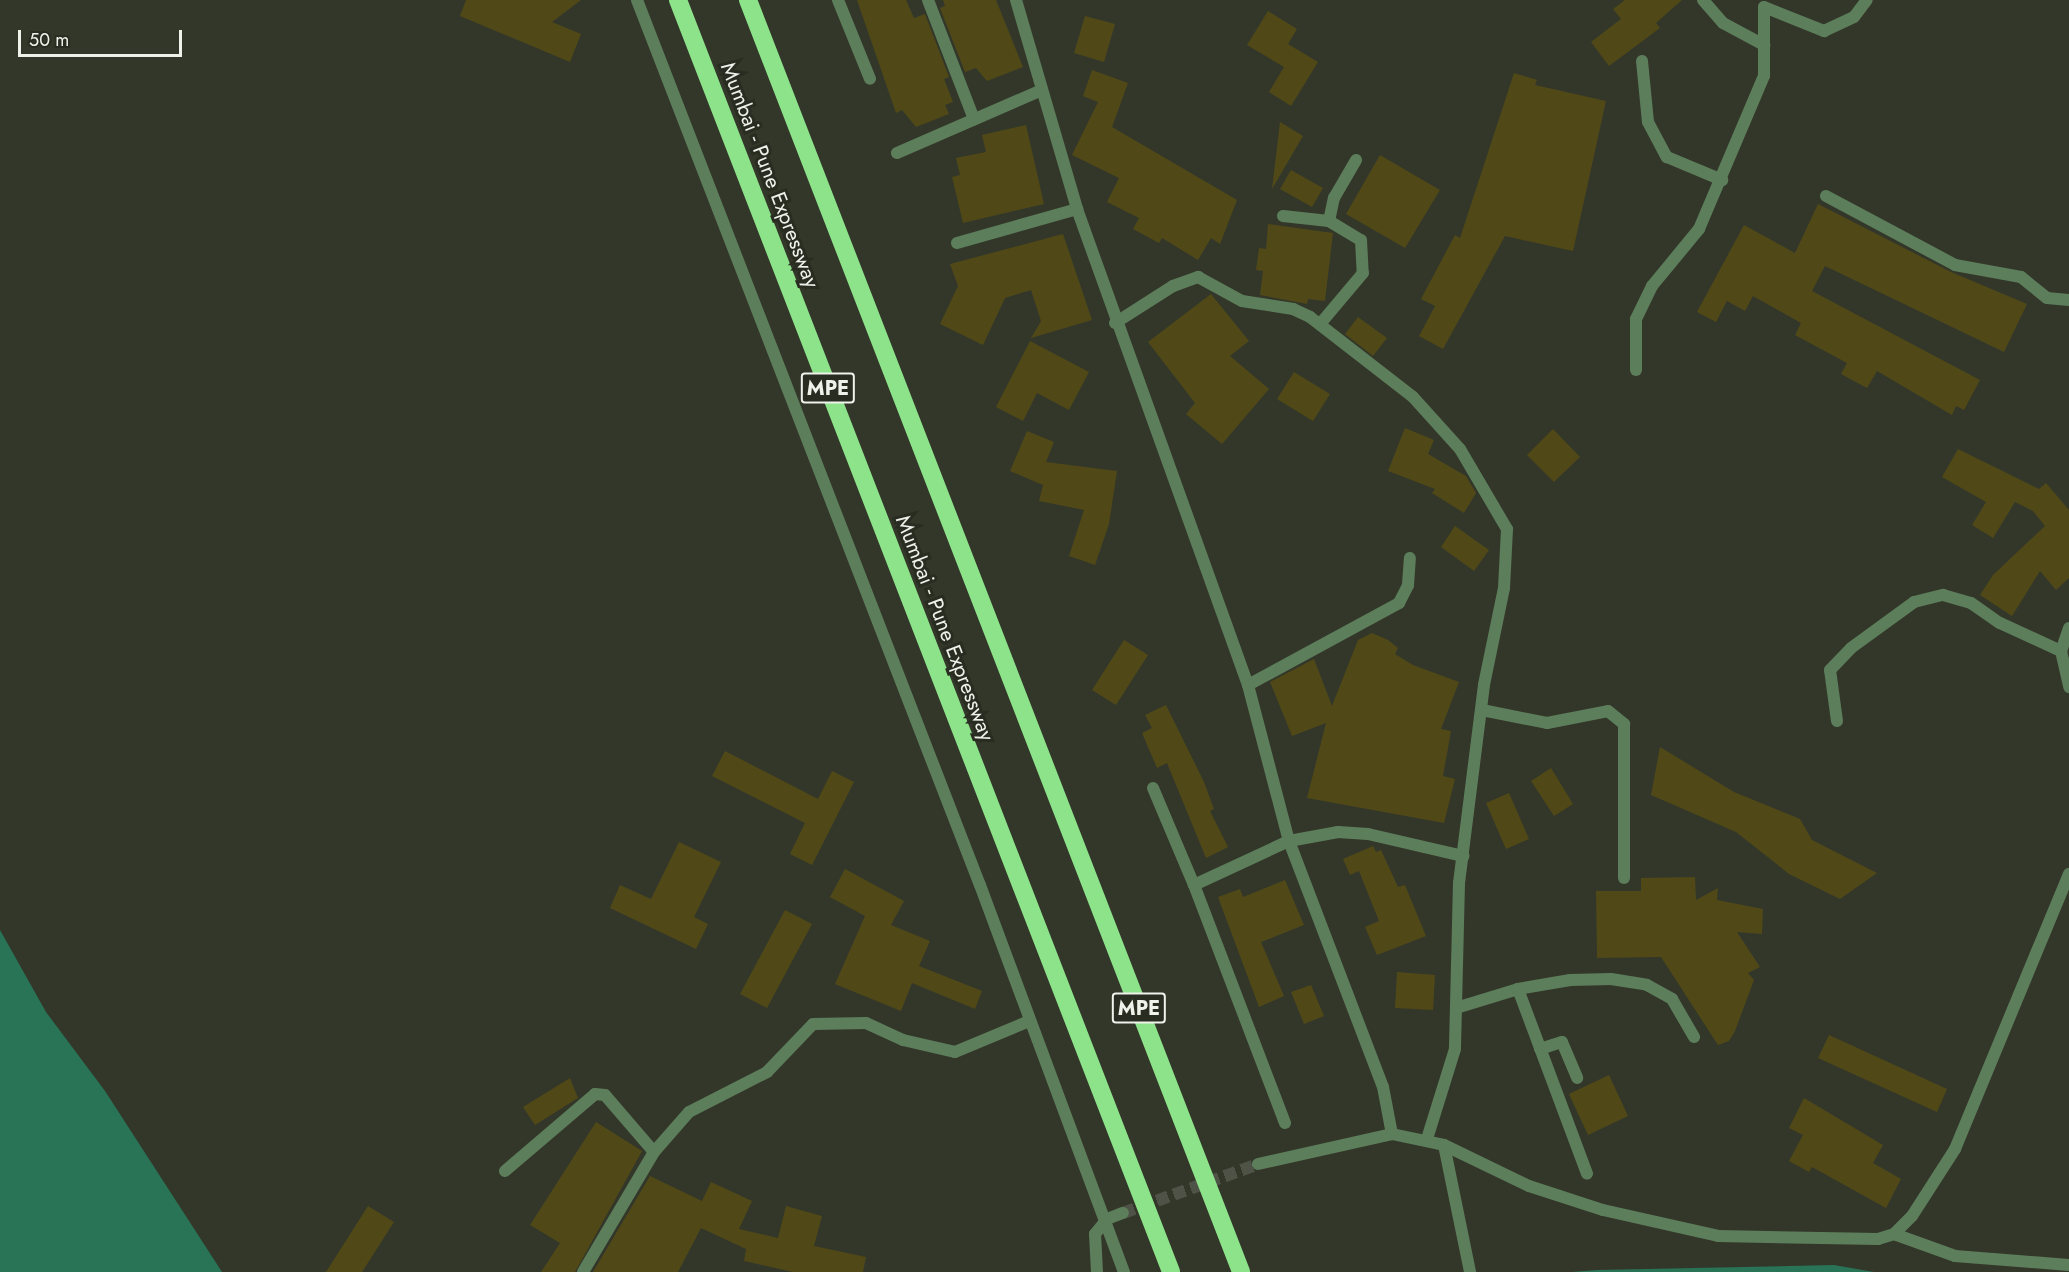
<!DOCTYPE html>
<style>
body{margin:0}
#map{position:relative;width:2069px;height:1272px;overflow:hidden;background:#33372a;font-family:Jost,sans-serif}
div>[style]{position:absolute}
[style*='--x']{left:calc(var(--x)*1px);top:calc(var(--y)*1px);width:calc(var(--w)*1px);rotate:calc(var(--a)*1deg)}
.water>*{inset:0;background:#297356}
.building>*{inset:0;background:#504917}
.minor-tunnel>*{height:12px;margin-top:-6px;transform-origin:0;background:repeating-linear-gradient(90deg,#4f5347 0 12px,transparent 0 18px)}
.service>*{height:12px;margin:-6px;padding:0 6px;transform-origin:6px;border-radius:6px;background:#5d7e5b}
.minor>*{height:12px;margin:-6px;padding:0 6px;transform-origin:6px;border-radius:6px;background:#5d7e5b}
.motorway>*{height:18px;margin:-9px;padding:0 9px;transform-origin:9px;border-radius:9px;background:#8de38a}
span{translate:-50% -50%;white-space:nowrap;text-align:center;line-height:1.15;-webkit-text-stroke:6px #292d21;paint-order:stroke}
.shield-label span{padding:2px 4px;background:#292d21;border:2px solid;border-radius:4px;-webkit-text-stroke-width:0}
.shield-label{font-size:20px;color:#eff2ea;font-weight:700}
.street-label{font-size:21px;color:#eff2ea}
.scale{position:absolute;left:18px;top:30px;width:164px;height:27px;box-sizing:border-box;border:3px solid #eff2ea;border-top:0;padding-left:8px;font-size:18px;line-height:21px;white-space:nowrap;color:#eff2ea;-webkit-text-stroke:4px #292d21;paint-order:stroke}
</style>
<div id="map">
<div class="water">
<i style="clip-path:polygon(0 930px,46px 1012px,105px 1091px,222px 1272px,0 1272px)"></i>
<i style="clip-path:polygon(1834px 1265px,1874px 1272px,1572px 1272px,1597px 1270px)"></i>
</div>
<div class="building">
<i style="clip-path:polygon(466px 0,581px 0,552px 22px,581px 34px,570px 62px,460px 16px)"></i>
<i style="clip-path:polygon(857px 0,906px 0,914px 18px,925px 14px,949px 77px,944px 79px,953px 102px,945px 105px,949px 114px,916px 127px,902px 110px,896px 113px)"></i>
<i style="clip-path:polygon(943px 0,996px 0,1023px 67px,987px 81px,976px 68px,965px 72px,940px 8px,945px 6px)"></i>
<i style="clip-path:polygon(1625px 0,1682px 0,1656px 23px,1660px 28px,1609px 66px,1591px 42px,1621px 19px,1613px 9px)"></i>
<i style="clip-path:polygon(1268px 11px,1297px 29px,1288px 44px,1318px 62px,1291px 106px,1269px 92px,1284px 67px,1247px 45px)"></i>
<i style="clip-path:polygon(1085px 16px,1115px 24px,1104px 62px,1074px 53px)"></i>
<i style="clip-path:polygon(1092px 70px,1128px 83px,1112px 127px,1237px 200px,1220px 244px,1211px 238px,1198px 260px,1162px 238px,1159px 243px,1133px 229px,1139px 218px,1107px 202px,1119px 178px,1072px 155px,1098px 102px,1083px 96px)"></i>
<i style="clip-path:polygon(1514px 73px,1537px 80px,1535px 85px,1606px 101px,1573px 251px,1505px 236px,1443px 349px,1419px 336px,1435px 306px,1421px 299px,1455px 235px,1460px 238px)"></i>
<i style="clip-path:polygon(1280px 122px,1303px 136px,1272px 189px)"></i>
<i style="clip-path:polygon(1026px 125px,1044px 204px,963px 223px,952px 177px,960px 175px,956px 158px,986px 152px,982px 135px)"></i>
<i style="clip-path:polygon(1380px 155px,1440px 190px,1405px 248px,1346px 214px)"></i>
<i style="clip-path:polygon(1291px 170px,1323px 188px,1312px 207px,1280px 189px)"></i>
<i style="clip-path:polygon(1818px 204px,1951px 272px,2027px 304px,2004px 352px,1825px 266px,1812px 291px,1980px 380px,1964px 410px,1956px 406px,1952px 415px,1877px 371px,1867px 388px,1841px 374px,1847px 363px,1795px 335px,1801px 323px,1753px 296px,1745px 311px,1727px 301px,1716px 322px,1697px 312px,1744px 225px,1795px 253px)"></i>
<i style="clip-path:polygon(1268px 224px,1333px 233px,1325px 301px,1308px 299px,1307px 304px,1260px 295px,1263px 271px,1256px 270px,1259px 248px,1266px 249px)"></i>
<i style="clip-path:polygon(1063px 234px,1092px 320px,1031px 338px,1041px 321px,1031px 290px,1005px 298px,983px 345px,940px 324px,958px 286px,950px 264px)"></i>
<i style="clip-path:polygon(1211px 294px,1249px 341px,1230px 356px,1269px 389px,1222px 444px,1186px 414px,1195px 403px,1148px 342px)"></i>
<i style="clip-path:polygon(1358px 317px,1387px 338px,1373px 356px,1345px 334px)"></i>
<i style="clip-path:polygon(1030px 341px,1089px 372px,1069px 410px,1037px 393px,1023px 421px,996px 407px)"></i>
<i style="clip-path:polygon(1294px 372px,1330px 394px,1313px 421px,1277px 399px)"></i>
<i style="clip-path:polygon(1405px 428px,1434px 440px,1428px 454px,1466px 476px,1476px 493px,1464px 513px,1432px 493px,1435px 489px,1388px 471px)"></i>
<i style="clip-path:polygon(1553px 429px,1580px 457px,1554px 482px,1527px 455px)"></i>
<i style="clip-path:polygon(1027px 431px,1054px 442px,1046px 462px,1117px 471px,1109px 524px,1095px 565px,1069px 556px,1084px 510px,1039px 501px,1043px 485px,1010px 471px)"></i>
<i style="clip-path:polygon(1958px 449px,2039px 489px,2046px 483px,2069px 510px,2069px 578px,2056px 590px,2040px 571px,2012px 616px,1980px 595px,1993px 575px,2045px 526px,2033px 511px,2015px 502px,1993px 538px,1972px 525px,1986px 502px,1942px 477px)"></i>
<i style="clip-path:polygon(1455px 526px,1489px 550px,1474px 571px,1441px 547px)"></i>
<i style="clip-path:polygon(1372px 633px,1388px 640px,1398px 648px,1395px 654px,1413px 665px,1459px 682px,1441px 729px,1451px 731px,1443px 776px,1455px 779px,1444px 823px,1307px 798px,1326px 723px,1292px 736px,1270px 682px,1314px 659px,1332px 706px,1358px 640px)"></i>
<i style="clip-path:polygon(1124px 640px,1148px 655px,1116px 705px,1092px 690px)"></i>
<i style="clip-path:polygon(1166px 705px,1204px 782px,1214px 809px,1210px 811px,1228px 847px,1206px 858px,1167px 763px,1157px 768px,1142px 733px,1152px 728px,1145px 715px)"></i>
<i style="clip-path:polygon(1660px 747px,1734px 792px,1800px 819px,1812px 840px,1877px 873px,1840px 899px,1789px 874px,1736px 832px,1651px 795px)"></i>
<i style="clip-path:polygon(725px 751px,818px 799px,832px 771px,854px 782px,812px 865px,790px 854px,805px 823px,712px 776px)"></i>
<i style="clip-path:polygon(1551px 768px,1573px 804px,1554px 816px,1531px 781px)"></i>
<i style="clip-path:polygon(1509px 793px,1529px 839px,1506px 849px,1486px 803px)"></i>
<i style="clip-path:polygon(679px 842px,721px 862px,694px 917px,708px 924px,696px 949px,610px 908px,620px 885px,651px 899px)"></i>
<i style="clip-path:polygon(1373px 846px,1376px 852px,1381px 850px,1398px 887px,1405px 885px,1426px 936px,1377px 955px,1365px 927px,1379px 921px,1359px 871px,1350px 875px,1343px 859px)"></i>
<i style="clip-path:polygon(845px 869px,904px 901px,891px 925px,930px 941px,919px 966px,982px 991px,975px 1009px,912px 983px,901px 1011px,835px 984px,865px 916px,830px 897px)"></i>
<i style="clip-path:polygon(1695px 877px,1696px 900px,1718px 888px,1717px 900px,1763px 909px,1762px 934px,1737px 932px,1760px 967px,1748px 973px,1754px 980px,1735px 1031px,1729px 1041px,1718px 1045px,1661px 957px,1597px 958px,1596px 891px,1641px 891px,1641px 878px)"></i>
<i style="clip-path:polygon(1285px 880px,1304px 925px,1261px 942px,1284px 996px,1259px 1007px,1218px 897px,1240px 889px,1243px 897px)"></i>
<i style="clip-path:polygon(785px 910px,812px 924px,767px 1008px,740px 994px)"></i>
<i style="clip-path:polygon(1397px 972px,1435px 975px,1433px 1010px,1395px 1008px)"></i>
<i style="clip-path:polygon(1311px 985px,1324px 1016px,1304px 1024px,1291px 992px)"></i>
<i style="clip-path:polygon(1829px 1035px,1947px 1089px,1937px 1112px,1818px 1058px)"></i>
<i style="clip-path:polygon(1609px 1075px,1628px 1116px,1588px 1135px,1569px 1094px)"></i>
<i style="clip-path:polygon(570px 1078px,578px 1098px,535px 1125px,523px 1107px)"></i>
<i style="clip-path:polygon(1804px 1098px,1883px 1145px,1873px 1163px,1901px 1179px,1886px 1208px,1812px 1167px,1809px 1172px,1789px 1161px,1803px 1135px,1789px 1128px)"></i>
<i style="clip-path:polygon(596px 1122px,642px 1151px,575px 1272px,541px 1272px,560px 1243px,530px 1225px)"></i>
<i style="clip-path:polygon(650px 1176px,702px 1201px,711px 1182px,752px 1201px,739px 1229px,778px 1238px,786px 1206px,822px 1216px,814px 1246px,866px 1257px,863px 1272px,793px 1272px,744px 1261px,746px 1249px,701px 1228px,678px 1272px,593px 1272px)"></i>
<i style="clip-path:polygon(368px 1206px,394px 1222px,362px 1272px,326px 1272px)"></i>
</div>
<div class="minor-tunnel">
<i style="--x:1123;--y:1213;--w:144;--a:-19.9"></i>
</div>
<div class="service">
<i style="--x:1703;--y:0;--w:30;--a:49"></i>
<i style="--x:1723;--y:23;--w:47;--a:28.2"></i>
<i style="--x:1642;--y:61;--w:61;--a:84.4"></i>
<i style="--x:1648;--y:122;--w:40;--a:62"></i>
<i style="--x:1667;--y:157;--w:60;--a:22.7"></i>
<i style="--x:1248;--y:685;--w:172;--a:-28.5"></i>
<i style="--x:1399;--y:603;--w:20;--a:-63"></i>
<i style="--x:1408;--y:585;--w:27;--a:-86"></i>
</div>
<div class="minor">
<i style="--x:637;--y:0;--w:949;--a:68.82"></i>
<i style="--x:980;--y:885;--w:413;--a:69.6"></i>
<i style="--x:838;--y:0;--w:85;--a:67.9"></i>
<i style="--x:928;--y:0;--w:128;--a:68.9"></i>
<i style="--x:1016;--y:0;--w:218;--a:73.7"></i>
<i style="--x:1077;--y:209;--w:506;--a:70.24"></i>
<i style="--x:1248;--y:685;--w:161;--a:75.3"></i>
<i style="--x:1289;--y:841;--w:263;--a:69.1"></i>
<i style="--x:1383;--y:1087;--w:48;--a:79.2"></i>
<i style="--x:897;--y:153;--w:158;--a:-23.5"></i>
<i style="--x:1826;--y:196;--w:146;--a:28.1"></i>
<i style="--x:1955;--y:265;--w:67;--a:10.3"></i>
<i style="--x:2021;--y:277;--w:33;--a:39"></i>
<i style="--x:2047;--y:298;--w:22;--a:5"></i>
<i style="--x:1283;--y:216;--w:46;--a:6.2"></i>
<i style="--x:1329;--y:221;--w:37;--a:31"></i>
<i style="--x:1361;--y:240;--w:33;--a:87"></i>
<i style="--x:1363;--y:273;--w:67;--a:130.1"></i>
<i style="--x:1329;--y:221;--w:24;--a:-78"></i>
<i style="--x:1334;--y:198;--w:44;--a:-59.9"></i>
<i style="--x:957;--y:243;--w:125;--a:-15.8"></i>
<i style="--x:1115;--y:323;--w:69;--a:-32.5"></i>
<i style="--x:1173;--y:286;--w:27;--a:-20"></i>
<i style="--x:1198;--y:277;--w:50;--a:28.6"></i>
<i style="--x:1242;--y:301;--w:52;--a:8.9"></i>
<i style="--x:1293;--y:309;--w:19;--a:25"></i>
<i style="--x:1310;--y:317;--w:130;--a:37.8"></i>
<i style="--x:1413;--y:397;--w:70;--a:47.9"></i>
<i style="--x:1460;--y:449;--w:93;--a:59.6"></i>
<i style="--x:1507;--y:529;--w:59;--a:92.9"></i>
<i style="--x:1504;--y:588;--w:99;--a:101.7"></i>
<i style="--x:1484;--y:685;--w:200;--a:97.2"></i>
<i style="--x:1459;--y:883;--w:166;--a:91.4"></i>
<i style="--x:1455;--y:1049;--w:94;--a:107.3"></i>
<i style="--x:1636;--y:370;--w:51;--a:-90"></i>
<i style="--x:1636;--y:319;--w:37;--a:-64"></i>
<i style="--x:1652;--y:286;--w:74;--a:-50.5"></i>
<i style="--x:1699;--y:229;--w:166;--a:-67"></i>
<i style="--x:1764;--y:76;--w:69;--a:-90"></i>
<i style="--x:1764;--y:7;--w:65;--a:21.8"></i>
<i style="--x:1824;--y:31;--w:33;--a:-25"></i>
<i style="--x:1854;--y:17;--w:21;--a:-53"></i>
<i style="--x:2069;--y:628;--w:24;--a:109"></i>
<i style="--x:2061;--y:651;--w:37;--a:77"></i>
<i style="--x:1482;--y:710;--w:66;--a:11.3"></i>
<i style="--x:1547;--y:723;--w:62;--a:-11.1"></i>
<i style="--x:1608;--y:711;--w:21;--a:39"></i>
<i style="--x:1624;--y:724;--w:154;--a:90"></i>
<i style="--x:1837;--y:721;--w:51;--a:-97.8"></i>
<i style="--x:1830;--y:670;--w:30;--a:-46"></i>
<i style="--x:1851;--y:648;--w:78;--a:-36.1"></i>
<i style="--x:1914;--y:602;--w:30;--a:-14"></i>
<i style="--x:1943;--y:595;--w:29;--a:16"></i>
<i style="--x:1971;--y:603;--w:35;--a:35"></i>
<i style="--x:2000;--y:623;--w:67;--a:24.7"></i>
<i style="--x:1153;--y:788;--w:105;--a:67.1"></i>
<i style="--x:1518;--y:989;--w:197;--a:69.5"></i>
<i style="--x:1456;--y:1008;--w:65;--a:-17"></i>
<i style="--x:1518;--y:989;--w:53;--a:-9.8"></i>
<i style="--x:1570;--y:980;--w:41;--a:-1.4"></i>
<i style="--x:1611;--y:979;--w:36;--a:9"></i>
<i style="--x:1647;--y:985;--w:29;--a:29"></i>
<i style="--x:1672;--y:999;--w:44;--a:59.9"></i>
<i style="--x:1540;--y:1049;--w:23;--a:-18"></i>
<i style="--x:1562;--y:1042;--w:39;--a:67"></i>
<i style="--x:1285;--y:1123;--w:255;--a:-110.9"></i>
<i style="--x:1194;--y:885;--w:105;--a:-24.9"></i>
<i style="--x:1289;--y:841;--w:50;--a:-10.4"></i>
<i style="--x:1338;--y:832;--w:30;--a:4"></i>
<i style="--x:1368;--y:834;--w:98;--a:13"></i>
<i style="--x:1444;--y:1145;--w:130;--a:78.4"></i>
<i style="--x:1258;--y:1164;--w:137;--a:-12.6"></i>
<i style="--x:1392;--y:1134;--w:53;--a:11.9"></i>
<i style="--x:1444;--y:1145;--w:94;--a:25.8"></i>
<i style="--x:1529;--y:1186;--w:78;--a:18"></i>
<i style="--x:1603;--y:1210;--w:118;--a:12.7"></i>
<i style="--x:1718;--y:1236;--w:160;--a:1.1"></i>
<i style="--x:1878;--y:1239;--w:17;--a:-17"></i>
<i style="--x:1894;--y:1234;--w:25;--a:-45"></i>
<i style="--x:1912;--y:1216;--w:80;--a:-57.3"></i>
<i style="--x:1955;--y:1149;--w:298;--a:-67.5"></i>
<i style="--x:505;--y:1171;--w:118;--a:-40.5"></i>
<i style="--x:595;--y:1094;--w:10;--a:6"></i>
<i style="--x:605;--y:1095;--w:75;--a:49.3"></i>
<i style="--x:654;--y:1152;--w:53;--a:-48.8"></i>
<i style="--x:689;--y:1112;--w:88;--a:-27.1"></i>
<i style="--x:767;--y:1072;--w:66;--a:-46.2"></i>
<i style="--x:813;--y:1024;--w:53;--a:-1.1"></i>
<i style="--x:866;--y:1023;--w:41;--a:24.7"></i>
<i style="--x:903;--y:1040;--w:53;--a:13"></i>
<i style="--x:955;--y:1052;--w:80;--a:-22.7"></i>
<i style="--x:1894;--y:1234;--w:65;--a:19.8"></i>
<i style="--x:1955;--y:1256;--w:114;--a:4.5"></i>
<i style="--x:583;--y:1272;--w:139;--a:-59.4"></i>
<i style="--x:1097;--y:1272;--w:38;--a:-93"></i>
<i style="--x:1095;--y:1234;--w:19;--a:-51"></i>
<i style="--x:1107;--y:1219;--w:17;--a:-21"></i>
</div>
<div class="motorway">
<i style="--x:678;--y:0;--w:1364;--a:68.81"></i>
<i style="--x:748;--y:0;--w:1364;--a:68.81"></i>
</div>
<div class="shield-label">
<span style="left:828px;top:388px">MPE</span>
<span style="left:1139px;top:1008px">MPE</span>
</div>
<div class="street-label">
<span style="left:770px;top:175px;rotate:69deg">Mumbai - Pune Expressway</span>
<span style="left:945px;top:628px;rotate:69deg">Mumbai - Pune Expressway</span>
</div>
<div class="scale">50 m</div>
</div>
